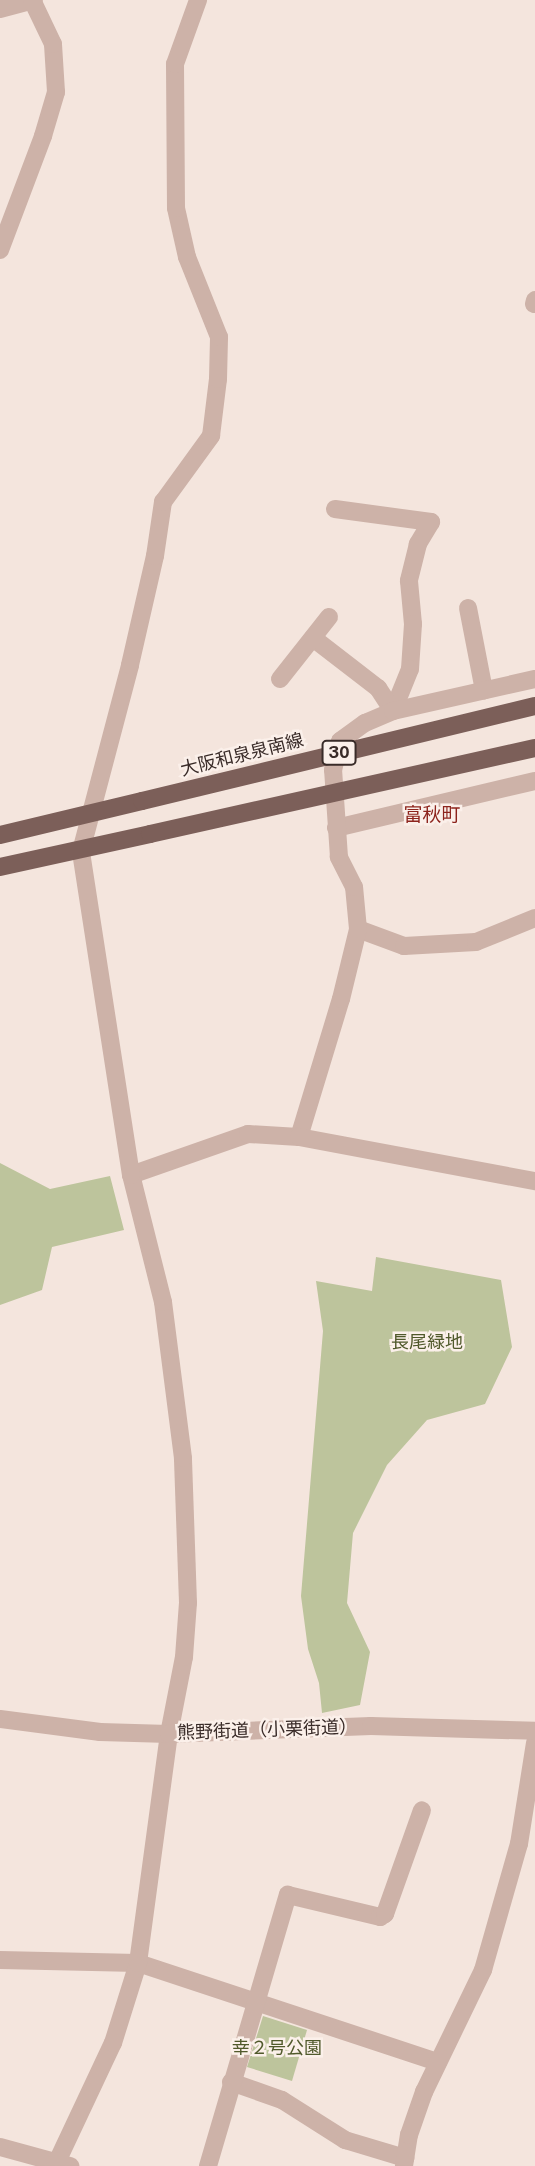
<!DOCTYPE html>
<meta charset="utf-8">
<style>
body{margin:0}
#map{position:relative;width:535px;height:2166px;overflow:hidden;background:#f4e5dd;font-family:"Public Sans","Noto Sans JP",sans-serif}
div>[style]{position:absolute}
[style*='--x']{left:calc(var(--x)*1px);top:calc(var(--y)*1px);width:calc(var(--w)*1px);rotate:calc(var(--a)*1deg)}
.green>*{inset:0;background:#bdc49c}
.minor>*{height:18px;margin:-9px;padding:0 9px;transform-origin:9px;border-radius:9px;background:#cdb2a8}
.tertiary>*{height:18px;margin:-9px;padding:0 9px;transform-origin:9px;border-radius:9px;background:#cdb2a8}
.primary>*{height:18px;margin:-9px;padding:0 9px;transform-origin:9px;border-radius:9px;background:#7c5f59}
.primary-bridge>*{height:18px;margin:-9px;padding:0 9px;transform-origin:9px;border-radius:9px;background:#7c5f59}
span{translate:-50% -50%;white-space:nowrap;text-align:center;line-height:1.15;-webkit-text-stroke:5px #fbf0ea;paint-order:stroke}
.shield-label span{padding:2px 5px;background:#fbf0ea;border:2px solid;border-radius:5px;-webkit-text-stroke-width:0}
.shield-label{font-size:16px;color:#392b28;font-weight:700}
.street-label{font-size:18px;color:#392b28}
.park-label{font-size:18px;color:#50592b}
.neighbourhood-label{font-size:19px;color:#8d241d}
</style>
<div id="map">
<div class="green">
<i style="clip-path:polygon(0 1163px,50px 1189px,110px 1176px,124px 1230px,52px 1247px,42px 1290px,0 1305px)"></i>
<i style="clip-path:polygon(376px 1257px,501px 1280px,512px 1347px,485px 1404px,427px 1420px,387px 1465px,353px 1533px,347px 1603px,370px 1652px,360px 1705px,322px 1713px,319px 1683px,308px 1649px,301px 1596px,323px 1331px,316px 1281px,372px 1291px)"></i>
<i style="clip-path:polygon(263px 2016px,307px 2030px,292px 2081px,247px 2067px)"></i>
</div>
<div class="minor">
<i style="--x:0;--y:9;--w:35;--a:-15"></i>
<i style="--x:0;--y:250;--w:122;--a:-69.3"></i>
<i style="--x:43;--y:136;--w:46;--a:-73.5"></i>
<i style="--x:56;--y:92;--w:48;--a:-93.6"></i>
<i style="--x:53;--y:44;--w:49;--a:-115.5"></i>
<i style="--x:534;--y:304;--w:4;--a:-76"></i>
<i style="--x:335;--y:509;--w:97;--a:7.7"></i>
<i style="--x:431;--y:522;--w:26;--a:121"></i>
<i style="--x:418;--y:544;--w:38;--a:104"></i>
<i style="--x:409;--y:581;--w:43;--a:84.7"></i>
<i style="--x:413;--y:624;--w:45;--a:93.8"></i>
<i style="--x:410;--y:669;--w:45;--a:112"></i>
<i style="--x:468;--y:608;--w:84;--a:79"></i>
<i style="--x:313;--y:638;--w:82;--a:37.6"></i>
<i style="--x:378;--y:688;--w:27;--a:57"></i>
<i style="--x:280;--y:679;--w:79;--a:-51.7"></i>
<i style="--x:336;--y:828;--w:204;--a:-13.3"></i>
<i style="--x:358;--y:929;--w:49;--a:20.3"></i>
<i style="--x:404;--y:946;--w:72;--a:-3.2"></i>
<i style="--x:476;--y:942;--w:64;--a:-22.1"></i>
<i style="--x:299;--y:1137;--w:144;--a:-73.1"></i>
<i style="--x:341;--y:999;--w:72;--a:-76.3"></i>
<i style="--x:358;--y:929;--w:42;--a:-95.4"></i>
<i style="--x:354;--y:887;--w:34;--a:-117"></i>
<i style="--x:339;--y:857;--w:87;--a:-93.9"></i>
<i style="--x:333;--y:770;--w:30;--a:-76"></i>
<i style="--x:340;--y:741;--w:31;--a:-36"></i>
<i style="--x:365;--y:723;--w:30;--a:-23"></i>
<i style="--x:393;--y:711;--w:146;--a:-12.7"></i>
<i style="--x:131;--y:1175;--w:124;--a:-19.3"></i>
<i style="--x:248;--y:1134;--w:51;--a:3.4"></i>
<i style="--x:299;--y:1137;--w:240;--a:10.6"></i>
<i style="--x:0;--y:1960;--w:138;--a:1.2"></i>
<i style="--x:138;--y:1963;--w:316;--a:18.3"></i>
<i style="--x:231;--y:2082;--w:54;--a:19.4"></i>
<i style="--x:282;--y:2100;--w:75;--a:32.4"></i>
<i style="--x:345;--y:2140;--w:63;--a:16.7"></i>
<i style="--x:0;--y:2147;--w:73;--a:15.2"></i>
<i style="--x:55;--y:2166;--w:136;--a:-64.8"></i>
<i style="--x:113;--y:2043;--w:84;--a:-72.6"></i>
<i style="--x:138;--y:1963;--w:231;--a:-82.3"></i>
<i style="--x:169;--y:1734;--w:78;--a:-79"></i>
<i style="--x:184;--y:1657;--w:54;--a:-85.8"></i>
<i style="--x:188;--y:1603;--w:145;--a:-92"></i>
<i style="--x:183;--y:1458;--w:157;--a:-97.3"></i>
<i style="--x:163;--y:1302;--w:131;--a:-104.1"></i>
<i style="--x:131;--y:1175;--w:328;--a:-98.8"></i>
<i style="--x:81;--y:851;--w:192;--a:-75.2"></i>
<i style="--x:130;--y:665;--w:112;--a:-77.1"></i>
<i style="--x:155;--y:556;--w:55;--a:-81.6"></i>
<i style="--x:163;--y:502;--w:82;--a:-54"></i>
<i style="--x:211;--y:436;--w:57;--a:-83"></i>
<i style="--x:218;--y:379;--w:42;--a:-88.6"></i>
<i style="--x:219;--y:337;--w:86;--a:-111.8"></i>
<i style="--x:187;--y:257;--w:50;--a:-102.7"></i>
<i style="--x:176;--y:208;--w:144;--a:-90.4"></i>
<i style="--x:175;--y:64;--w:68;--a:-70.2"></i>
<i style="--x:208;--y:2166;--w:283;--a:-73.6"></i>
<i style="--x:288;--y:1895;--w:95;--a:13.4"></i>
<i style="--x:380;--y:1917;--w:6;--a:-31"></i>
<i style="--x:385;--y:1914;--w:110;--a:-70.4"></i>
<i style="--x:404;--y:2166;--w:31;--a:-81"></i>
<i style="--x:409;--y:2135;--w:46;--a:-70.8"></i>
<i style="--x:424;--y:2092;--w:136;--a:-64.2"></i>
<i style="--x:483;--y:1970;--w:131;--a:-74.1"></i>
<i style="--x:519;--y:1844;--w:102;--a:-81"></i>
</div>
<div class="tertiary">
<i style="--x:0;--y:1719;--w:101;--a:7.4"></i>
<i style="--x:100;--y:1732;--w:69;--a:1.7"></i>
<i style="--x:169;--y:1734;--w:202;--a:-2.3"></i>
<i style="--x:371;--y:1726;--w:164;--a:1.7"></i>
</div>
<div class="primary">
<i style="--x:0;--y:835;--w:146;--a:-13.5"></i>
<i style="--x:0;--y:867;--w:154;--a:-12.4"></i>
</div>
<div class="primary-bridge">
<i style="--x:142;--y:801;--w:404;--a:-13.6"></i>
<i style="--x:150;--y:834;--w:394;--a:-12.6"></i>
</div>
<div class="shield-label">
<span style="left:339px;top:753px">30</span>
</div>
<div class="street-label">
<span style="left:242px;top:755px;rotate:-14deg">大阪和泉泉南線</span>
<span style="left:267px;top:1730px;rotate:-2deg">熊野街道（小栗街道）</span>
</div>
<div class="park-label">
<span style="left:427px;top:1342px">長尾緑地</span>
<span style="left:277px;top:2048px">幸２号公園</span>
</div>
<div class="neighbourhood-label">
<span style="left:432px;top:815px">富秋町</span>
</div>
</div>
